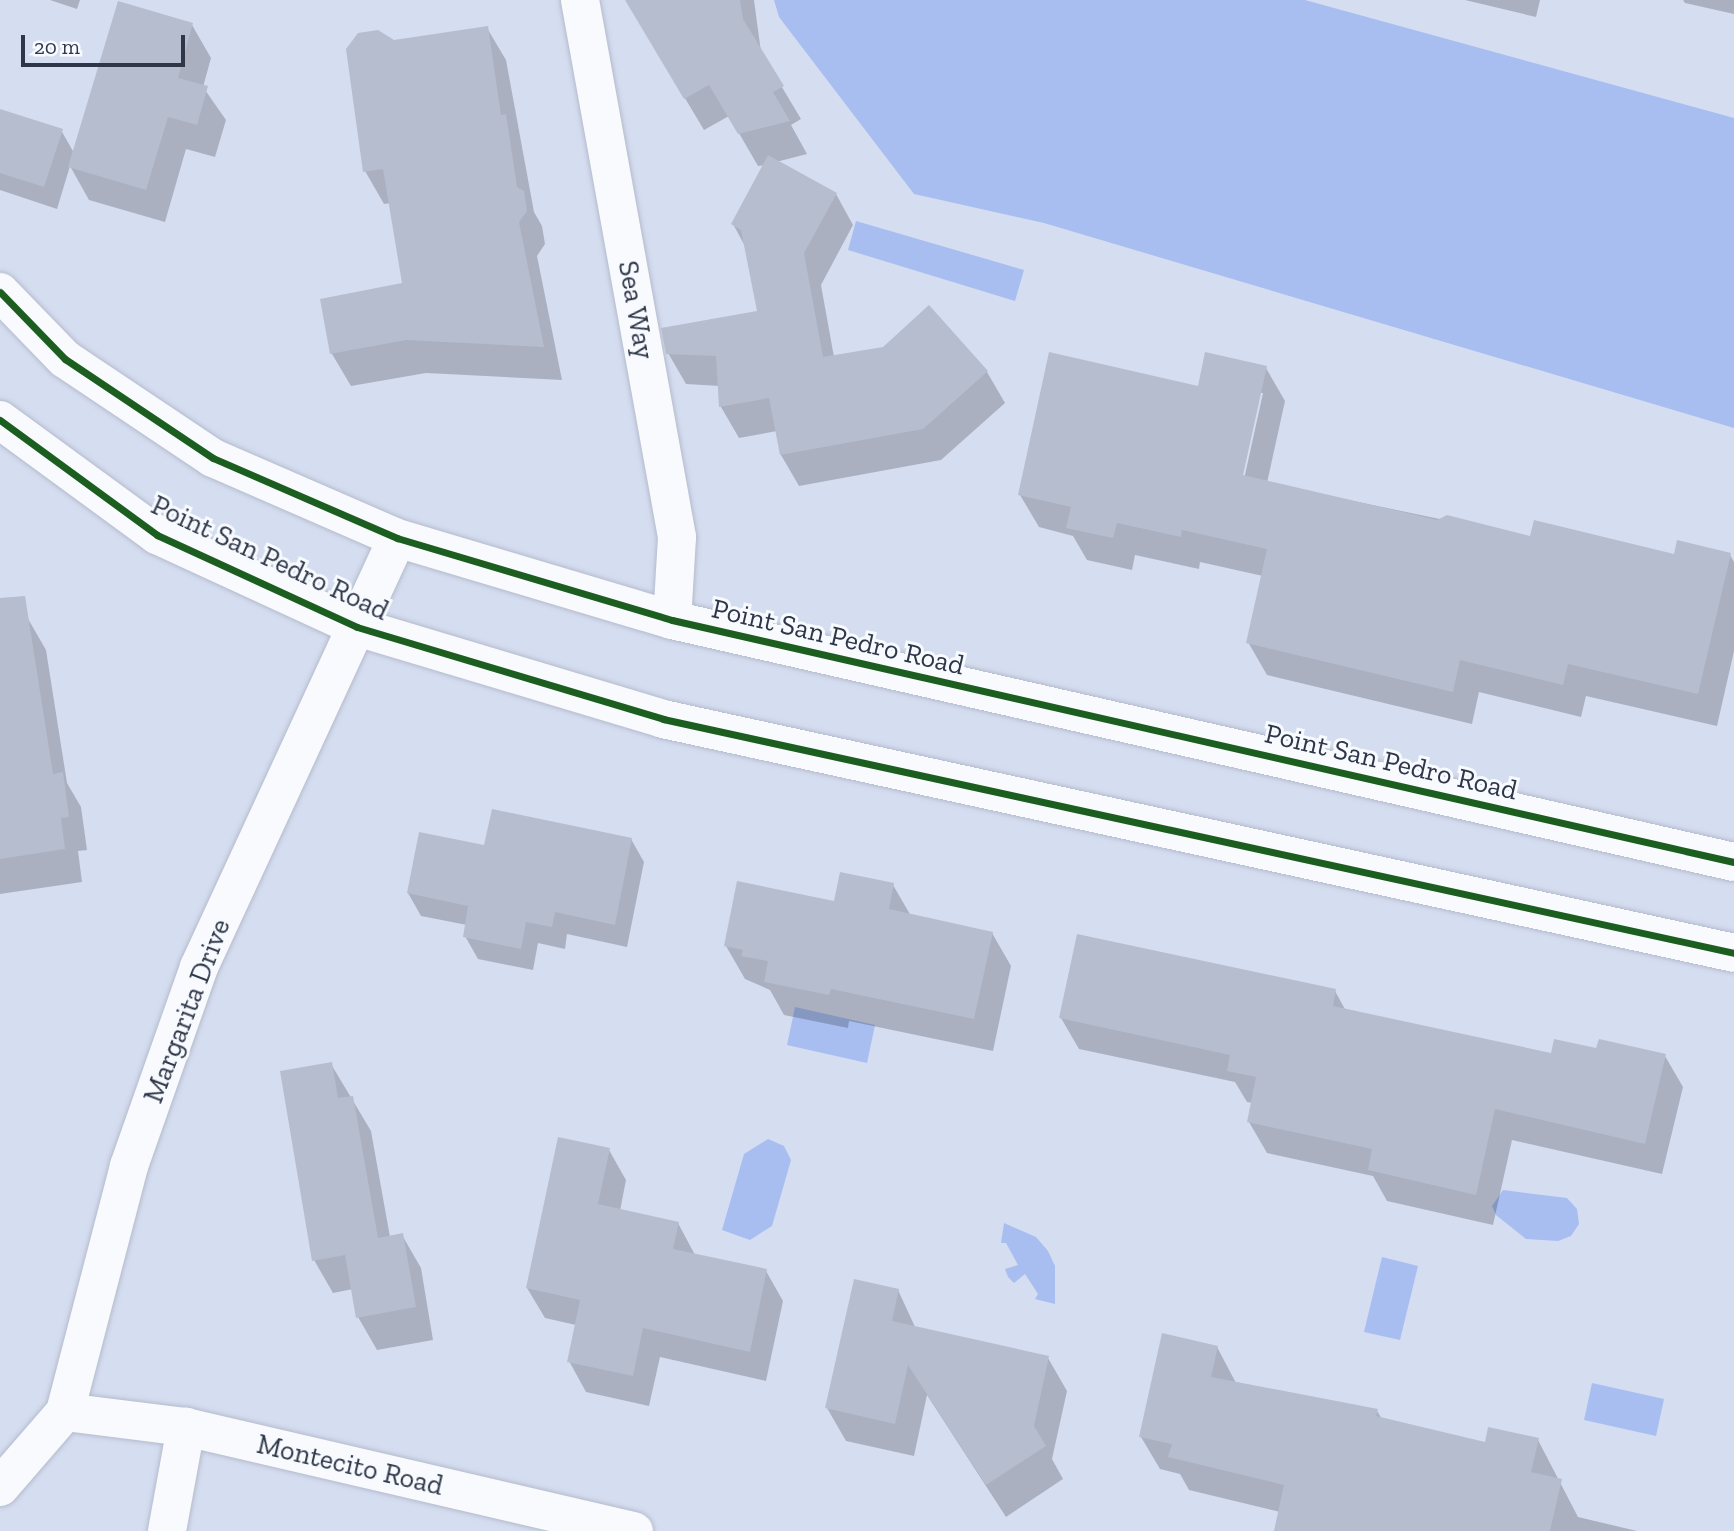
<!DOCTYPE html>
<style>
body{margin:0}
#map{position:relative;width:1734px;height:1531px;overflow:hidden;background:#d5ddf0;font-family:"Zilla Slab",serif}
div>[style]{position:absolute}
[style*='--x']{left:calc(var(--x)*1px);top:calc(var(--y)*1px);width:calc(var(--w)*1px);rotate:calc(var(--a)*1deg)}
.water>*{inset:0;background:#a8bef0}
.shadow>*{inset:0;background:#0003}
.building>*{inset:0;background:#b6bdce}
.roads{filter:drop-shadow(0 0 2px #b4bbcc) drop-shadow(0 0 2px #b4bbcc)}
.minor>*{height:38px;margin:-19px;padding:0 19px;transform-origin:19px;border-radius:19px;background:#f9fafd}
.major>*{height:38px;margin:-19px;padding:0 19px;transform-origin:19px;border-radius:19px;background:#f9fafd}
.cycleway>*{height:7px;margin:-3.5px;padding:0 3.5px;transform-origin:3.5px;border-radius:3.5px;background:#1b5e20}
span{translate:-50% -50%;white-space:nowrap;text-align:center;line-height:1.15;-webkit-text-stroke:6px #f7fafe;paint-order:stroke}
.street-label{font-size:28px;color:#2e3647}
.scale{position:absolute;left:21px;top:35px;width:164px;height:32px;box-sizing:border-box;border:4px solid #2e3647;border-top:0;padding-left:9px;font-size:21px;line-height:24px;white-space:nowrap;color:#2e3647;-webkit-text-stroke:5px #f7fafe;paint-order:stroke}
</style>
<div id="map">
<div class="water">
<i style="clip-path:polygon(774px 0,1305px 0,1734px 118px,1734px 428px,1044px 223px,914px 194px,779px 17px)"></i>
<i style="clip-path:polygon(856px 221px,1024px 270px,1015px 301px,848px 250px)"></i>
<i style="clip-path:polygon(795px 1007px,875px 1025px,867px 1063px,787px 1045px)"></i>
<i style="clip-path:polygon(768px 1139px,784px 1146px,791px 1160px,772px 1226px,750px 1240px,722px 1230px,744px 1154px)"></i>
<i style="clip-path:polygon(1503px 1190px,1567px 1198px,1577px 1209px,1579px 1224px,1571px 1236px,1558px 1241px,1526px 1239px,1496px 1215px,1492px 1206px)"></i>
<i style="clip-path:polygon(1004px 1223px,1036px 1237px,1048px 1251px,1055px 1266px,1055px 1304px,1035px 1299px,1038px 1294px,1025px 1274px,1014px 1283px,1008px 1277px,1005px 1269px,1018px 1265px,1006px 1243px,1001px 1243px)"></i>
<i style="clip-path:polygon(1382px 1257px,1418px 1266px,1400px 1340px,1364px 1332px)"></i>
<i style="clip-path:polygon(1592px 1383px,1664px 1399px,1656px 1436px,1584px 1420px)"></i>
</div>
<div class="shadow">
<i style="clip-path:polygon(50px 0,80px 0,77px 9px)"></i>
<i style="clip-path:polygon(633px 0,754px 0,761px 52px,801px 119px,791px 125px,807px 154px,776px 162px,836px 194px,853px 225px,821px 285px,834px 357px,884px 348px,928px 308px,987px 372px,1005px 403px,941px 460px,799px 486px,781px 455px,777px 431px,739px 438px,721px 407px,720px 386px,686px 384px,668px 353px,760px 312px,746px 248px,733px 224px,765px 165px,758px 166px,729px 116px,704px 130px,655px 48px)"></i>
<i style="clip-path:polygon(1465px 0,1540px 0,1536px 17px)"></i>
<i style="clip-path:polygon(1683px 0,1734px 0,1734px 14px,1685px 3px)"></i>
<i style="clip-path:polygon(192px 25px,211px 58px,203px 87px,226px 120px,215px 157px,186px 149px,165px 222px,89px 200px,70px 166px,57px 209px,0 190px,0 128px,61px 130px,74px 153px)"></i>
<i style="clip-path:polygon(487px 28px,506px 60px,534px 212px,542px 226px,545px 244px,537px 256px,562px 380px,426px 373px,351px 386px,332px 354px,322px 300px,404px 284px,391px 203px,384px 204px,365px 171px,394px 42px)"></i>
<i style="clip-path:polygon(evenodd,1266px 368px,1285px 401px,1267px 483px,1531px 538px,1675px 556px,1730px 555px,1734px 562px,1734px 651px,1717px 726px,1586px 696px,1581px 717px,1479px 692px,1472px 724px,1267px 675px,1248px 642px,1263px 576px,1200px 562px,1199px 569px,1135px 555px,1132px 570px,1087px 560px,1073px 536px,1039px 527px,1020px 495px,1199px 388px,1266px 368px,1260px 393px,1263px 393px,1243px 484px,1240px 484px,1260px 393px)"></i>
<i style="clip-path:polygon(27px 617px,46px 650px,67px 783px,81px 807px,87px 850px,78px 851px,82px 882px,0 894px,0 621px)"></i>
<i style="clip-path:polygon(631px 839px,644px 862px,627px 947px,567px 934px,565px 949px,538px 943px,533px 970px,478px 959px,465px 936px,467px 925px,421px 916px,408px 893px,485px 847px)"></i>
<i style="clip-path:polygon(893px 885px,911px 916px,992px 933px,1011px 966px,993px 1051px,849px 1021px,848px 1028px,784px 1015px,770px 990px,745px 979px,726px 946px)"></i>
<i style="clip-path:polygon(1335px 991px,1346px 1011px,1553px 1055px,1598px 1050px,1665px 1056px,1683px 1087px,1662px 1174px,1512px 1140px,1493px 1225px,1387px 1201px,1373px 1176px,1267px 1153px,1249px 1122px,1253px 1103px,1247px 1102px,1235px 1082px,1079px 1049px,1061px 1018px)"></i>
<i style="clip-path:polygon(331px 1064px,371px 1131px,390px 1237px,402px 1235px,421px 1268px,433px 1340px,377px 1350px,358px 1317px,353px 1289px,333px 1293px,314px 1260px)"></i>
<i style="clip-path:polygon(609px 1150px,626px 1180px,620px 1211px,678px 1223px,695px 1255px,766px 1271px,783px 1301px,766px 1381px,660px 1357px,649px 1406px,586px 1392px,569px 1361px,576px 1325px,545px 1318px,527px 1288px)"></i>
<i style="clip-path:polygon(898px 1290px,916px 1329px,1048px 1358px,1067px 1391px,1052px 1459px,1063px 1479px,1006px 1517px,927px 1395px,914px 1456px,846px 1441px,827px 1408px)"></i>
<i style="clip-path:polygon(1217px 1347px,1236px 1383px,1377px 1411px,1382px 1419px,1486px 1444px,1538px 1440px,1578px 1517px,1637px 1531px,1276px 1531px,1280px 1512px,1189px 1490px,1180px 1474px,1160px 1469px,1141px 1437px)"></i>
</div>
<div class="building">
<i style="clip-path:polygon(625px 0,740px 0,743px 19px,784px 86px,773px 92px,790px 121px,738px 134px,709px 85px,684px 99px)"></i>
<i style="clip-path:polygon(118px 1px,193px 23px,178px 78px,208px 86px,197px 125px,168px 117px,146px 190px,68px 167px)"></i>
<i style="clip-path:polygon(488px 26px,501px 115px,506px 114px,517px 187px,524px 191px,527px 211px,519px 222px,544px 347px,406px 340px,330px 354px,320px 299px,402px 283px,383px 169px,363px 172px,346px 49px,358px 33px,378px 30px,394px 40px)"></i>
<i style="clip-path:polygon(0 109px,63px 129px,44px 187px,0 173px)"></i>
<i style="clip-path:polygon(768px 155px,837px 193px,804px 253px,823px 357px,883px 347px,929px 305px,988px 371px,923px 429px,780px 455px,769px 398px,719px 407px,716px 356px,666px 354px,661px 328px,757px 311px,741px 230px,731px 224px)"></i>
<i style="clip-path:polygon(1049px 352px,1198px 386px,1205px 352px,1267px 366px,1243px 475px,1437px 520px,1447px 515px,1530px 536px,1534px 520px,1674px 554px,1677px 540px,1731px 553px,1698px 694px,1568px 664px,1563px 685px,1460px 660px,1453px 692px,1246px 643px,1267px 549px,1182px 530px,1181px 537px,1117px 523px,1113px 538px,1066px 528px,1071px 507px,1018px 495px)"></i>
<i style="clip-path:polygon(25px 596px,53px 774px,63px 772px,69px 817px,61px 818px,65px 849px,0 859px,0 598px)"></i>
<i style="clip-path:polygon(492px 809px,632px 838px,615px 925px,555px 912px,552px 927px,526px 922px,521px 949px,463px 937px,468px 906px,407px 893px,419px 832px,484px 845px)"></i>
<i style="clip-path:polygon(840px 872px,894px 883px,889px 909px,993px 932px,974px 1019px,831px 989px,829px 995px,764px 982px,768px 961px,741px 956px,743px 950px,724px 946px,737px 881px,834px 901px)"></i>
<i style="clip-path:polygon(1077px 934px,1336px 989px,1333px 1006px,1551px 1053px,1554px 1039px,1596px 1048px,1599px 1039px,1666px 1054px,1645px 1144px,1495px 1109px,1476px 1195px,1368px 1170px,1372px 1149px,1247px 1122px,1256px 1077px,1227px 1071px,1230px 1055px,1059px 1018px)"></i>
<i style="clip-path:polygon(332px 1062px,338px 1098px,353px 1096px,378px 1238px,403px 1233px,416px 1307px,356px 1318px,345px 1255px,312px 1261px,280px 1071px)"></i>
<i style="clip-path:polygon(558px 1137px,610px 1148px,598px 1204px,679px 1222px,673px 1249px,767px 1269px,750px 1352px,643px 1328px,633px 1376px,567px 1362px,580px 1300px,526px 1288px)"></i>
<i style="clip-path:polygon(854px 1279px,899px 1289px,892px 1321px,1049px 1356px,1034px 1426px,1046px 1446px,986px 1485px,908px 1365px,895px 1424px,825px 1408px)"></i>
<i style="clip-path:polygon(1162px 1333px,1218px 1346px,1211px 1377px,1378px 1409px,1376px 1416px,1485px 1442px,1488px 1427px,1539px 1438px,1531px 1472px,1562px 1479px,1550px 1531px,1274px 1531px,1284px 1485px,1168px 1457px,1172px 1444px,1139px 1437px)"></i>
</div>
<div class="roads">
<div class="minor">
<i style="--x:580;--y:0;--w:546;--a:79.76"></i>
<i style="--x:677;--y:537;--w:83;--a:93.4"></i>
<i style="--x:65;--y:1412;--w:122;--a:7.1"></i>
<i style="--x:186;--y:1427;--w:460;--a:13.1"></i>
<i style="--x:0;--y:1487;--w:99;--a:-49.1"></i>
<i style="--x:65;--y:1412;--w:254;--a:-75.4"></i>
<i style="--x:129;--y:1166;--w:211;--a:-70.6"></i>
<i style="--x:199;--y:967;--w:472;--a:-65.2"></i>
<i style="--x:167;--y:1531;--w:106;--a:-79.6"></i>
</div>
<div class="major">
<i style="--x:0;--y:292;--w:93;--a:45.9"></i>
<i style="--x:65;--y:359;--w:178;--a:33.8"></i>
<i style="--x:213;--y:458;--w:201;--a:23.5"></i>
<i style="--x:397;--y:538;--w:287;--a:16.6"></i>
<i style="--x:672;--y:620;--w:1089;--a:12.84"></i>
<i style="--x:0;--y:420;--w:195;--a:36.2"></i>
<i style="--x:157;--y:535;--w:220;--a:24.7"></i>
<i style="--x:357;--y:627;--w:320;--a:16.7"></i>
<i style="--x:663;--y:719;--w:1096;--a:12.32"></i>
</div>
</div>
<div class="cycleway">
<i style="--x:0;--y:292;--w:93;--a:45.9"></i>
<i style="--x:65;--y:359;--w:178;--a:33.8"></i>
<i style="--x:213;--y:458;--w:201;--a:23.5"></i>
<i style="--x:397;--y:538;--w:287;--a:16.6"></i>
<i style="--x:672;--y:620;--w:1089;--a:12.84"></i>
<i style="--x:0;--y:420;--w:195;--a:36.2"></i>
<i style="--x:157;--y:535;--w:220;--a:24.7"></i>
<i style="--x:357;--y:627;--w:320;--a:16.7"></i>
<i style="--x:663;--y:719;--w:1096;--a:12.32"></i>
</div>
<div class="street-label">
<span style="left:636px;top:310px;rotate:80deg">Sea Way</span>
<span style="left:270px;top:558px;rotate:25deg">Point San Pedro Road</span>
<span style="left:838px;top:637px;rotate:13deg">Point San Pedro Road</span>
<span style="left:1391px;top:762px;rotate:13deg">Point San Pedro Road</span>
<span style="left:187px;top:1011px;rotate:-69deg">Margarita Drive</span>
<span style="left:350px;top:1465px;rotate:13deg">Montecito Road</span>
</div>
<div class="scale">20 m</div>
</div>
